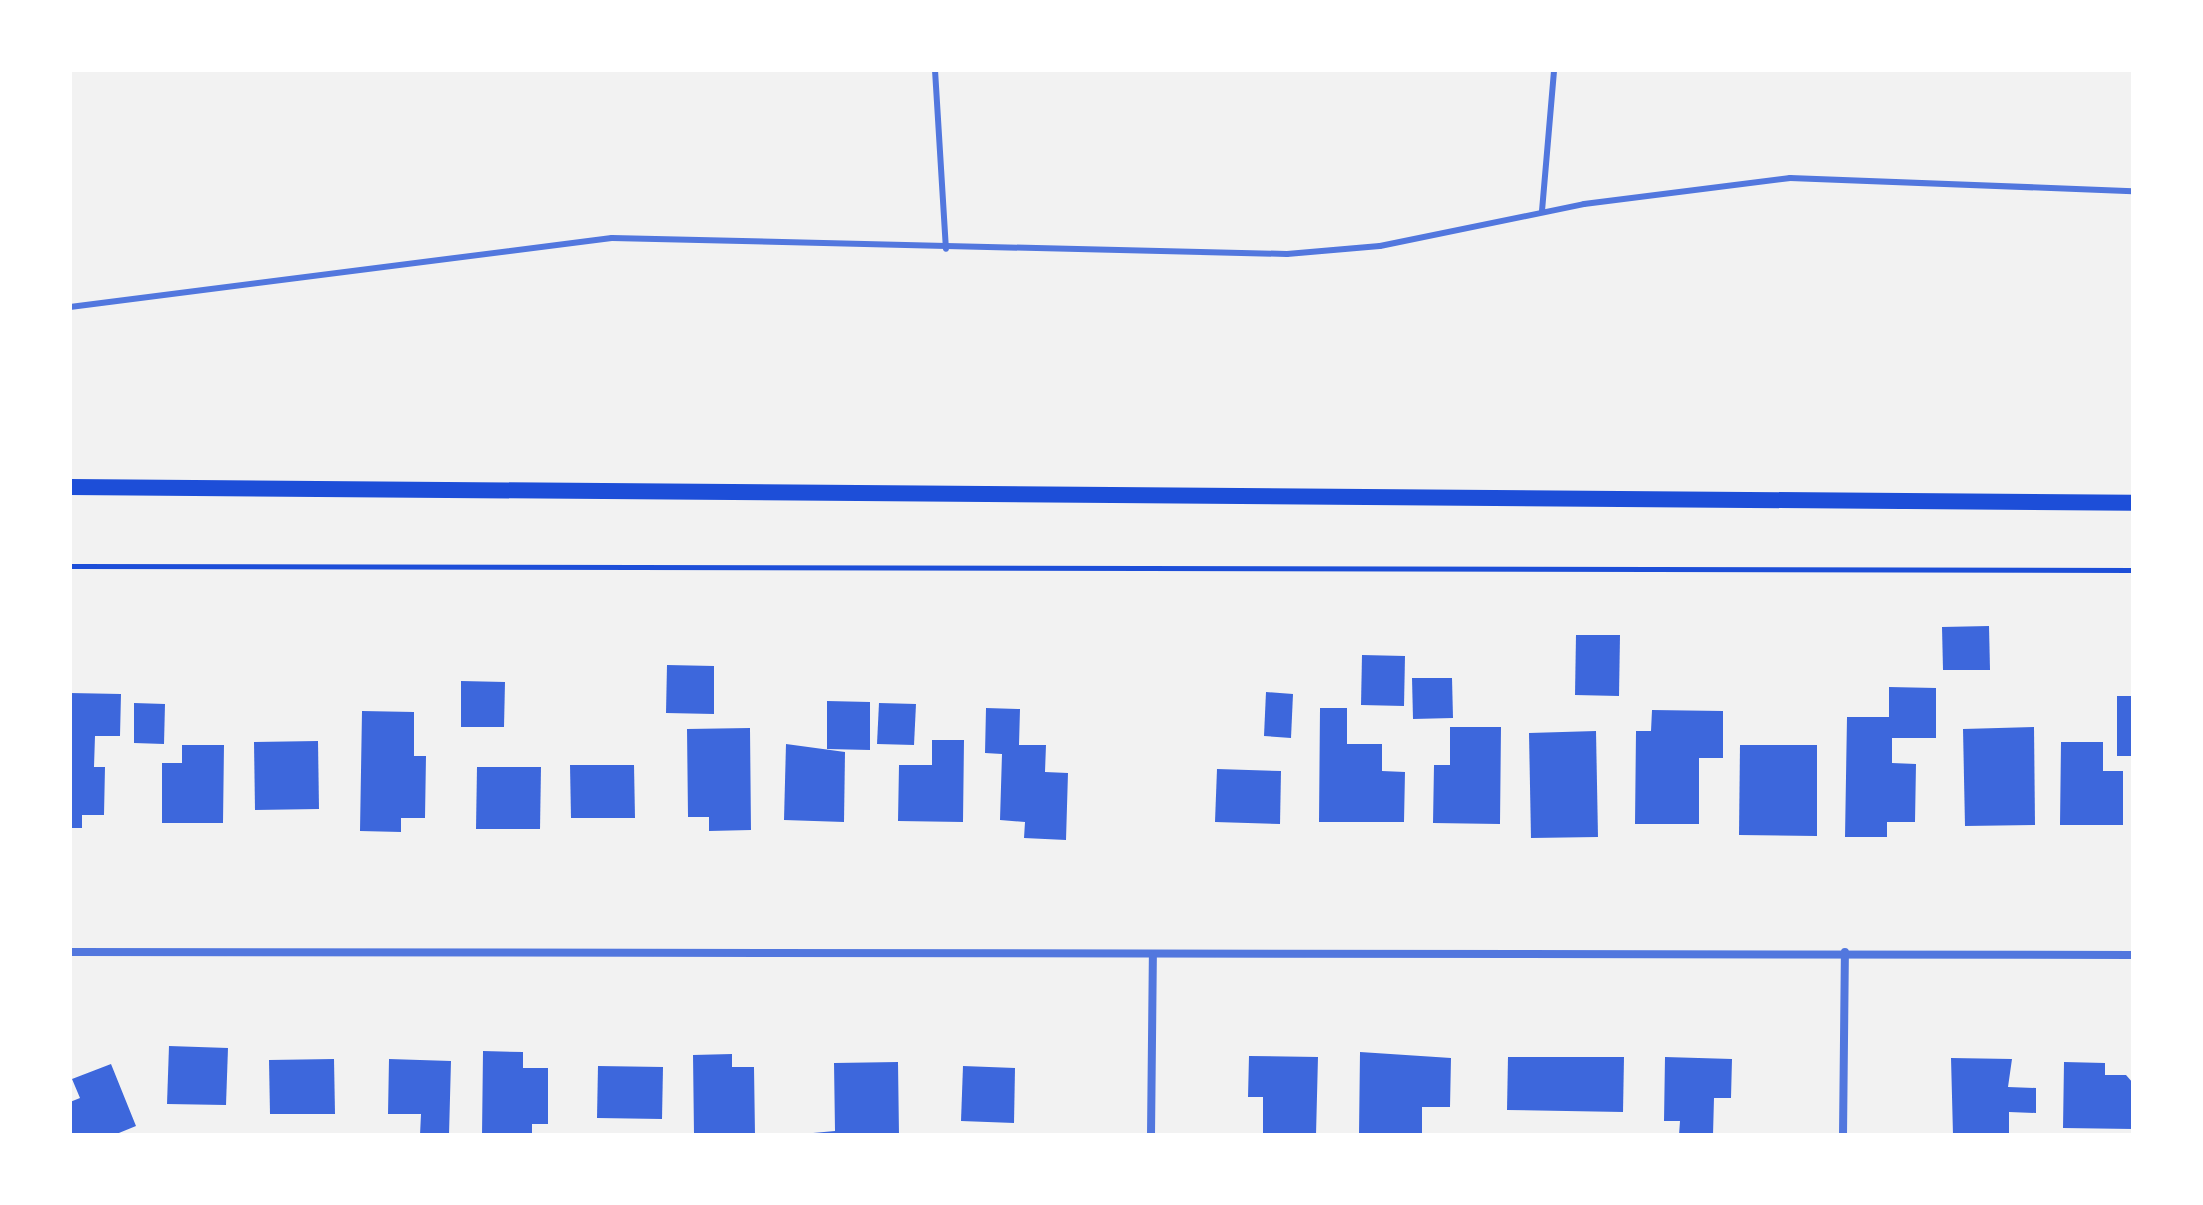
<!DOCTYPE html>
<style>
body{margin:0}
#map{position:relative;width:2203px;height:1205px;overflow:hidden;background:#f2f2f2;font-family:Signika,sans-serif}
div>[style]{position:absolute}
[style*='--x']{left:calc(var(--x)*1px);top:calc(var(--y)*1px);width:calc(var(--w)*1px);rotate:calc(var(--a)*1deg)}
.building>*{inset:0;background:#3d67dc}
.path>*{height:5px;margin:-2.5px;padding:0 2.5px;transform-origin:2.5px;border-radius:2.5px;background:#1d4ed8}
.service>*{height:6px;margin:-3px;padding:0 3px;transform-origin:3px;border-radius:3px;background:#5277de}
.minor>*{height:8px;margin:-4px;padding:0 4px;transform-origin:4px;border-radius:4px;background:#5277de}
.secondary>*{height:16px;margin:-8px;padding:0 8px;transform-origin:8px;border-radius:8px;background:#1d4ed8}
span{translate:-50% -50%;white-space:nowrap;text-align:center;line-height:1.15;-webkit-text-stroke:8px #fff;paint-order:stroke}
.frame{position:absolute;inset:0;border:72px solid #fff;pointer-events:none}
</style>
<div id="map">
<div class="building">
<i style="clip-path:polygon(1989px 626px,1990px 670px,1943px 670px,1942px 627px)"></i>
<i style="clip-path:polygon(1576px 635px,1620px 635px,1619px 696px,1575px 695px)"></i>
<i style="clip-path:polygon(1362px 655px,1405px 656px,1404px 706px,1361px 705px)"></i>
<i style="clip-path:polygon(667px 665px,714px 666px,714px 714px,666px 713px)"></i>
<i style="clip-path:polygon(1412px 678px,1452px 678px,1453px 718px,1413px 719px)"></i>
<i style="clip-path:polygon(461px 681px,505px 682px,504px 727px,461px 727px)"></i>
<i style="clip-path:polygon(1889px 687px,1936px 688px,1936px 738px,1892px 738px,1892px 763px,1916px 764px,1915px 822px,1887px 822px,1887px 837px,1845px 837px,1847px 717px,1889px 717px)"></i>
<i style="clip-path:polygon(1266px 692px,1293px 694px,1291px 738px,1264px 736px)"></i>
<i style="clip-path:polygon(70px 693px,121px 694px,120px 736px,95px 736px,94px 767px,105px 767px,104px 815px,82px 815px,82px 828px,70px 828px)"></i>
<i style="clip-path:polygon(2117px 696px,2133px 696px,2133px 756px,2117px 756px)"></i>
<i style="clip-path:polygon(827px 701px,870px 702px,870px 750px,827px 749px)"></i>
<i style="clip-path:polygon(134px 703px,165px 704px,164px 744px,134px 743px)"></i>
<i style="clip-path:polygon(879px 703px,916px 704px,914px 745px,877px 744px)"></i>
<i style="clip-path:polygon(986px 708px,1020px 709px,1019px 745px,1046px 745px,1045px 772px,1068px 773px,1066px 840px,1024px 838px,1025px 822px,1000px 820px,1002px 754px,985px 753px)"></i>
<i style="clip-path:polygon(1320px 708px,1347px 708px,1347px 744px,1382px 744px,1382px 771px,1405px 772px,1404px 822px,1319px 822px)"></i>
<i style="clip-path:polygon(1652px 710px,1723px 711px,1723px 758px,1699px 758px,1699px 824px,1635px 824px,1636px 731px,1651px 731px)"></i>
<i style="clip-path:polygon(362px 711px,414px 712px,414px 756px,426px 756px,425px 818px,401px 818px,401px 832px,360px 831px)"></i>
<i style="clip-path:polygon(1450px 727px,1501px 727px,1500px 824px,1433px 823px,1434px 765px,1450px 765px)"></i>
<i style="clip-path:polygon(2034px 727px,2035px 825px,1965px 826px,1963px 729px)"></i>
<i style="clip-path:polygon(750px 728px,751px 830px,709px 831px,709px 817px,688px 817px,687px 729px)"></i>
<i style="clip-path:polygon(1596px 731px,1598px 837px,1531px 838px,1529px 733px)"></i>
<i style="clip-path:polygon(932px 740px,964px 740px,963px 822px,898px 821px,899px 765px,932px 765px)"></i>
<i style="clip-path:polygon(318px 741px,319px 809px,255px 810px,254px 742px)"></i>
<i style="clip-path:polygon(2061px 742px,2103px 742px,2103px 771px,2123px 771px,2123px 825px,2060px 825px)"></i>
<i style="clip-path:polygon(786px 744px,845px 752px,844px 822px,784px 820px)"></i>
<i style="clip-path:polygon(182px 745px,224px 745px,223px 823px,162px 823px,162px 763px,182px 763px)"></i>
<i style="clip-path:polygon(1740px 745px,1817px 745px,1817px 836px,1739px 835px)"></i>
<i style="clip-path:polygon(570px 765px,634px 765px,635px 818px,571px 818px)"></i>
<i style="clip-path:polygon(477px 767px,541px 767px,540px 829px,476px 829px)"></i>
<i style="clip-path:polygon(1217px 769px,1281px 771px,1280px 824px,1215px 822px)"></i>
<i style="clip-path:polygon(169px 1046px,228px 1048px,226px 1105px,167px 1104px)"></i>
<i style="clip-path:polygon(483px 1051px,523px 1052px,523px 1068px,548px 1068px,548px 1124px,532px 1124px,532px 1135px,482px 1135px)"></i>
<i style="clip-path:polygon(1360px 1052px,1451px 1058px,1450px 1107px,1422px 1107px,1422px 1135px,1359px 1134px)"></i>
<i style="clip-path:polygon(732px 1054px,732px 1067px,754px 1067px,755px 1135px,694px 1135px,693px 1055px)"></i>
<i style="clip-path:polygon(1249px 1056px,1318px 1057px,1316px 1135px,1263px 1135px,1263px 1097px,1248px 1097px)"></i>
<i style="clip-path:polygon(1508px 1057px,1624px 1057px,1623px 1112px,1507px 1110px)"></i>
<i style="clip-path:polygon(1665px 1057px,1732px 1059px,1731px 1098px,1714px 1098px,1713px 1135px,1679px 1135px,1680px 1121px,1664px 1121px)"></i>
<i style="clip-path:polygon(1951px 1058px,2012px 1059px,2008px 1087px,2036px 1088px,2036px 1113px,2009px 1112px,2009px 1135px,1953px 1135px)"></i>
<i style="clip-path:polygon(334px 1059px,335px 1114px,270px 1114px,269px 1060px)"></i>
<i style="clip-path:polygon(389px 1059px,451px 1061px,449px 1135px,420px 1135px,421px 1114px,388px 1114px)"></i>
<i style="clip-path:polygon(898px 1062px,899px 1135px,791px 1135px,835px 1131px,834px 1063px)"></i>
<i style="clip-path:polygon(2064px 1062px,2105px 1063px,2105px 1075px,2126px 1075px,2133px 1083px,2133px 1129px,2063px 1128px)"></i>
<i style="clip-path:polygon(111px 1064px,136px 1126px,114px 1135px,70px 1135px,70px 1102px,80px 1098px,72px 1079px)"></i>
<i style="clip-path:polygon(598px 1066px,663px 1067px,662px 1119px,597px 1118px)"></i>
<i style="clip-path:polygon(963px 1066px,1015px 1068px,1014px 1123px,961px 1121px)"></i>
</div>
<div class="path">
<i style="--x:70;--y:566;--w:2063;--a:0.11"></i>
</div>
<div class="service">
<i style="--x:935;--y:70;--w:179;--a:86.5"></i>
<i style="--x:1542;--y:211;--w:142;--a:-85.1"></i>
<i style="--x:70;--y:307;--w:546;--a:-7.26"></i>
<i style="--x:612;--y:238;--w:675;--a:1.36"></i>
<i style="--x:1287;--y:254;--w:93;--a:-4.9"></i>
<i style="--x:1380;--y:246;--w:208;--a:-11.6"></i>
<i style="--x:1584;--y:204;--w:208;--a:-7.2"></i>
<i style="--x:1790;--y:178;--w:343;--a:2.2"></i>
</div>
<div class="minor">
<i style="--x:70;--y:952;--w:2063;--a:0.08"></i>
<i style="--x:1151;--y:1135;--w:180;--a:-89.4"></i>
<i style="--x:1843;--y:1135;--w:183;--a:-89.4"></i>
</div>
<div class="secondary">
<i style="--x:70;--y:487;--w:2063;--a:0.44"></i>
</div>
<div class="frame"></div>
</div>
